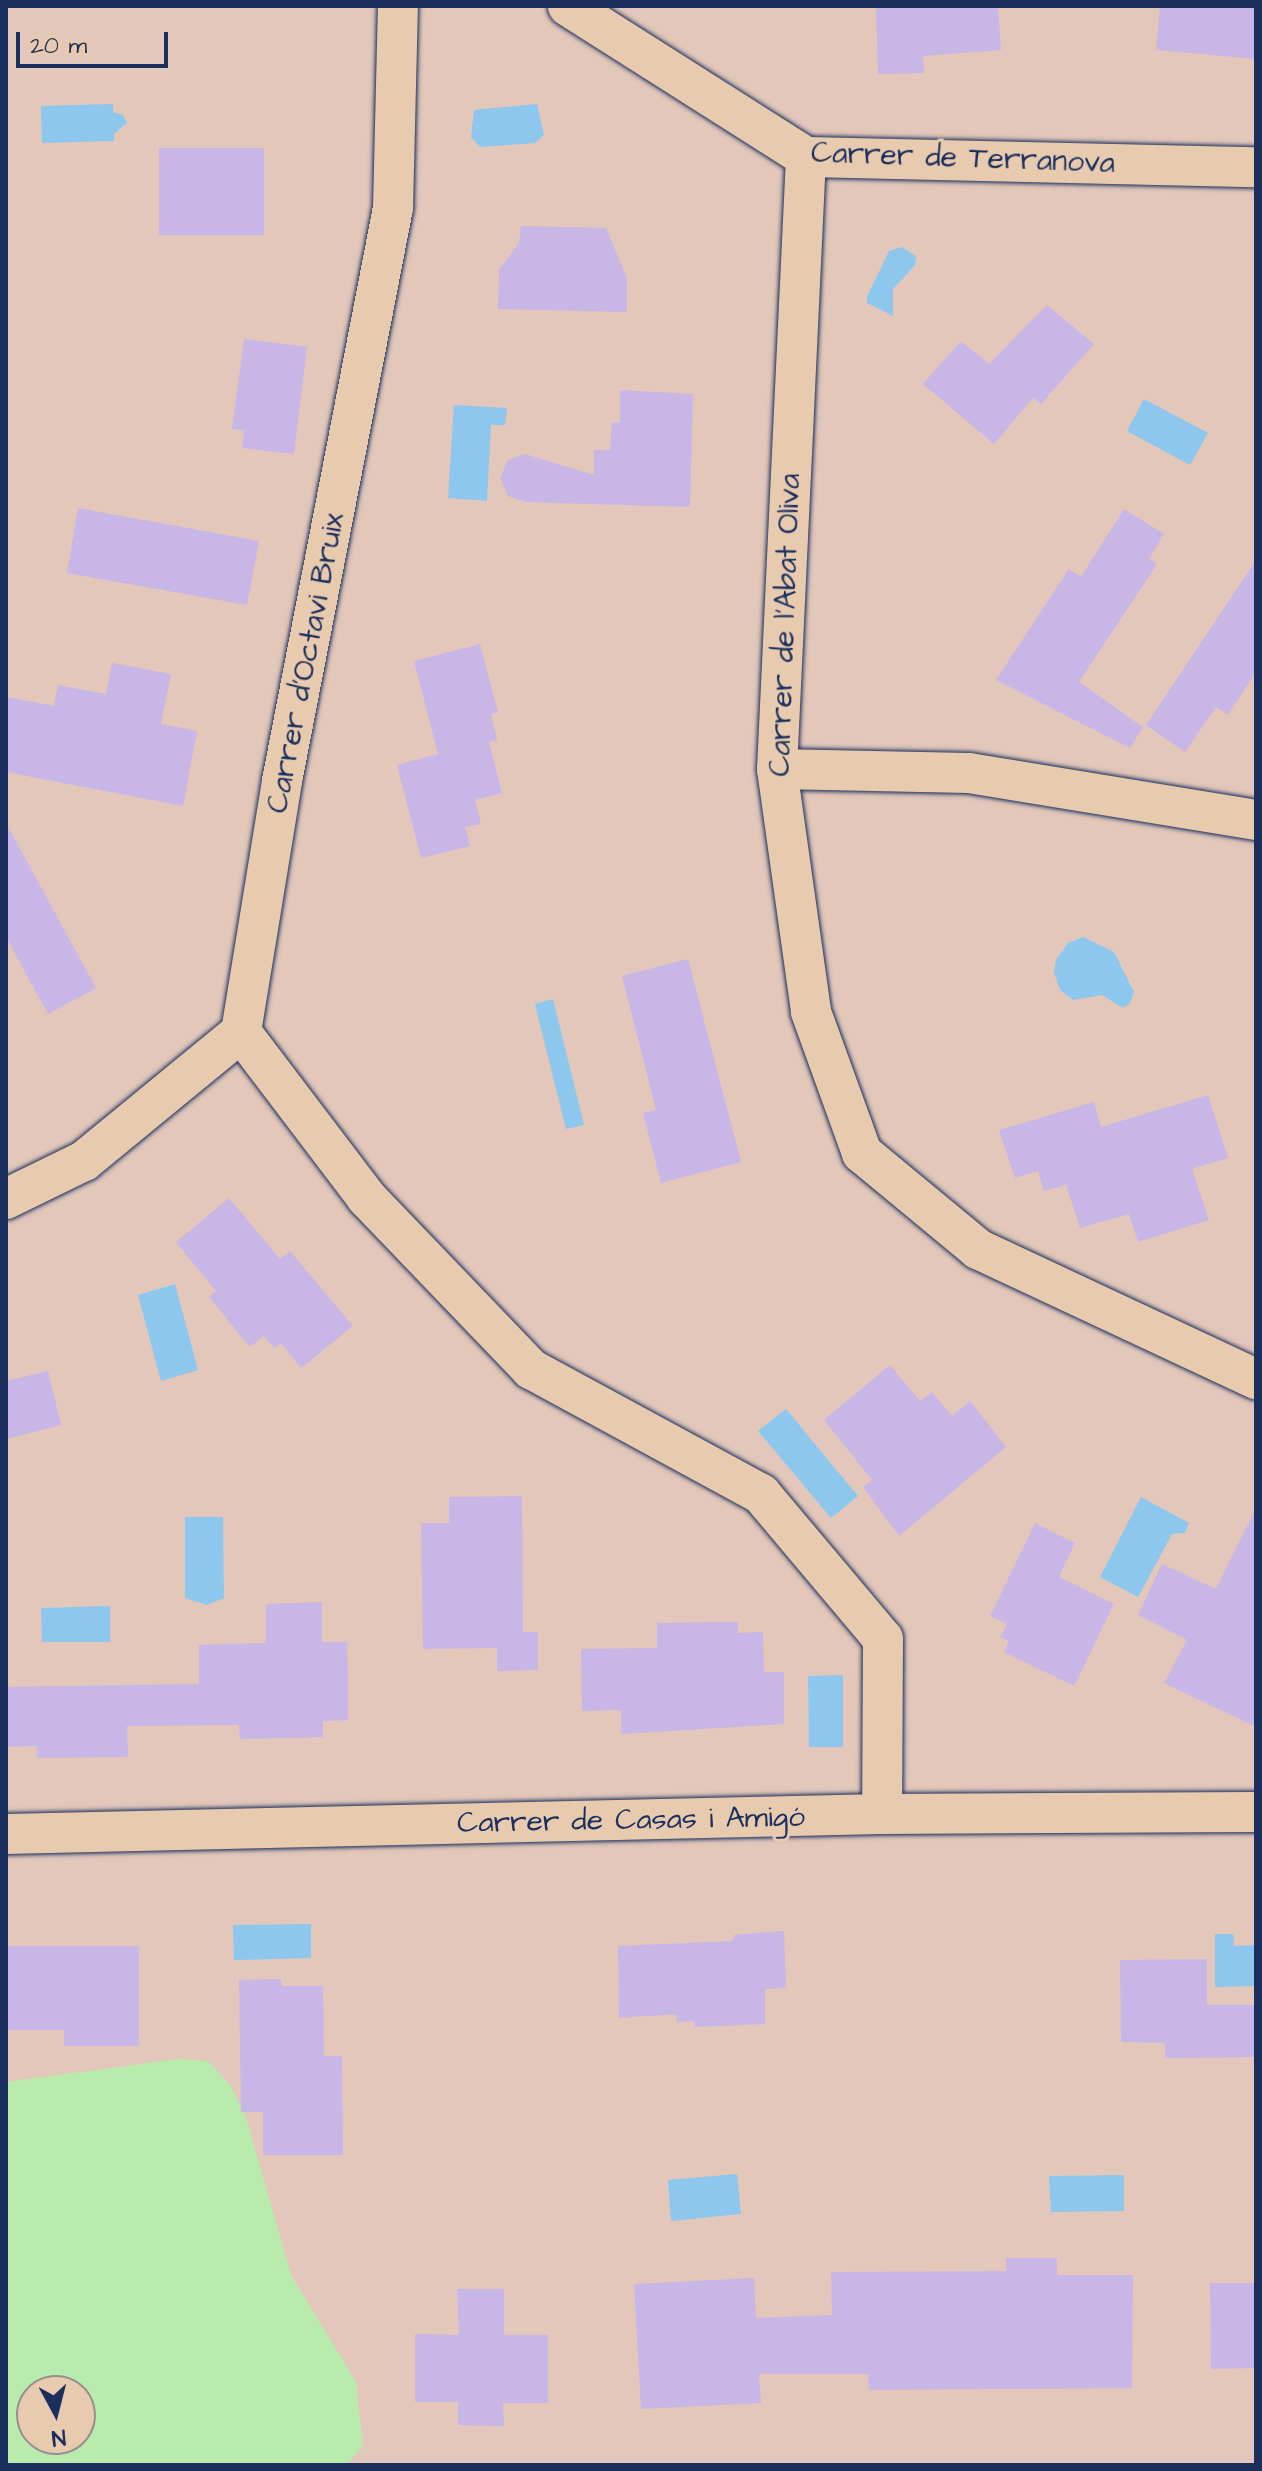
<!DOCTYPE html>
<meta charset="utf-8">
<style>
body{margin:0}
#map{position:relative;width:1262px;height:2471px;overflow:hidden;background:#e2c7ba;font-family:"Architects Daughter",sans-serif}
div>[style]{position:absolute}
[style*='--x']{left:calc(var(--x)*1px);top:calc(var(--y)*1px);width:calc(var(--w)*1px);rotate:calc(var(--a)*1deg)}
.green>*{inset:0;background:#b9ebac}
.water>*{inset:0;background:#8dc7ed}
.building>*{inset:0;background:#c8b6e6}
.roads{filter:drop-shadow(0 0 2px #1b2f5e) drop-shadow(0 0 2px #1b2f5e)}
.minor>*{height:40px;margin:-20px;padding:0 20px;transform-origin:20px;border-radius:20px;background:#e8cbaf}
span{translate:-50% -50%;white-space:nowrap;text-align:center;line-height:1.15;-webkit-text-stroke:6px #e8cbaf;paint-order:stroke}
.street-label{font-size:30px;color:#1b2f5e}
.frame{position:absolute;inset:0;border:8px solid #1b2f5e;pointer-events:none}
.north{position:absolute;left:16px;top:2375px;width:80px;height:80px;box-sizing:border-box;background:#e8cbaf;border:2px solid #968d8f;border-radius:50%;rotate:173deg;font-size:22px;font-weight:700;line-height:32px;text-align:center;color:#1b2f5e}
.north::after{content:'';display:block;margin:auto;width:28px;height:36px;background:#1b2f5e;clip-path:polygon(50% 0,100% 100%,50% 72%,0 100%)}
.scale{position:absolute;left:16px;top:32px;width:152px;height:36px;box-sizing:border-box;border:4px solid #1b2f5e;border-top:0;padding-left:10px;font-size:24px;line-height:28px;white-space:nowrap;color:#1b2f5e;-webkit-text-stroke:6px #e8cbaf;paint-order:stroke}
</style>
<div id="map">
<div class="green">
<i style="clip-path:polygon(evenodd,177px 2059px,208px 2061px,231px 2086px,246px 2118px,291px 2275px,356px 2382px,363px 2446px,346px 2465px,6px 2465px,6px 2082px,177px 2059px,32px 2391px,80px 2391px,80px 2439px,32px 2439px,32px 2391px)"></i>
</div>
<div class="water">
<i style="clip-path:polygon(113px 104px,113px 112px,123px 115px,127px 123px,114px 134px,114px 141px,42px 143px,41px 106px)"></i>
<i style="clip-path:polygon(537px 104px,544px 135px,535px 143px,480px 147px,471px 137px,474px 110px)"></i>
<i style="clip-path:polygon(902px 247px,916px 256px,915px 265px,893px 289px,893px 316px,867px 303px,867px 297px,889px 251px)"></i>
<i style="clip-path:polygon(1144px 399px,1208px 433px,1190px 465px,1127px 431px)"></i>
<i style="clip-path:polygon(454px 405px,507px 408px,505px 425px,491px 425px,487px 501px,448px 498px)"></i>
<i style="clip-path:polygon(1083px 937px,1114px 952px,1134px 992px,1130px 1003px,1123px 1008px,1102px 995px,1073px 1000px,1060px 990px,1054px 973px,1056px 960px,1068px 943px)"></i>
<i style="clip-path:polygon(553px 999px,584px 1125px,566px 1129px,535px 1004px)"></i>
<i style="clip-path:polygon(175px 1284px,198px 1370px,161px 1381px,138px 1295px)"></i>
<i style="clip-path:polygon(786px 1409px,858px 1496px,831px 1518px,758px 1431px)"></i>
<i style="clip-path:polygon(1141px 1497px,1189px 1523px,1185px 1533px,1172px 1534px,1138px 1597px,1100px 1577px)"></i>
<i style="clip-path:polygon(185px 1517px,223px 1517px,224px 1598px,207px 1605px,185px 1598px)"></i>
<i style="clip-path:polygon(110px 1606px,110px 1642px,42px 1642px,41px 1608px)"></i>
<i style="clip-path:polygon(843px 1675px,843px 1747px,809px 1747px,808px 1676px)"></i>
<i style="clip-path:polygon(311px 1924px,311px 1958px,234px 1960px,233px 1925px)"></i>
<i style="clip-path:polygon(1215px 1934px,1233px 1934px,1234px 1946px,1256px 1945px,1256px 1986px,1215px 1987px)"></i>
<i style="clip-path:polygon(737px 2174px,741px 2214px,671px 2221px,668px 2180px)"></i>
<i style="clip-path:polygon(1124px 2175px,1124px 2211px,1051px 2212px,1049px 2176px)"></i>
</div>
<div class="building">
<i style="clip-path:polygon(876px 6px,998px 6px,1001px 50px,923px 56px,924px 73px,878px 74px)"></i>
<i style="clip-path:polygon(1160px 6px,1256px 6px,1256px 59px,1156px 50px)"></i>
<i style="clip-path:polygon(159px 148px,264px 148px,264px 235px,159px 235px)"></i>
<i style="clip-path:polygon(521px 226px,606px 228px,627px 278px,627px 312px,498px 309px,499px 270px,519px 243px)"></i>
<i style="clip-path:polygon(1047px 305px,1094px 344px,1041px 404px,1033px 398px,994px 444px,923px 384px,961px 341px,989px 364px)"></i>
<i style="clip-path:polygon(244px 339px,307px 347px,294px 454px,242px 448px,244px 430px,232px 429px)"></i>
<i style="clip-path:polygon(620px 390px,693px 394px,690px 507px,526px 502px,508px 496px,500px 478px,508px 460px,525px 454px,594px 475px,594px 450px,610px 450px,612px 422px,620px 423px)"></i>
<i style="clip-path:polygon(78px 508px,259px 541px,247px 605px,67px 573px)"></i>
<i style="clip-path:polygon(1124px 509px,1164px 534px,1149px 559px,1157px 564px,1079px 682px,1143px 727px,1130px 748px,996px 680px,1069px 569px,1081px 577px)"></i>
<i style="clip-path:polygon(1256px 560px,1256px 672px,1228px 715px,1216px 707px,1185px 752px,1146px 725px)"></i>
<i style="clip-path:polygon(480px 644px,498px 712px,491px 714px,497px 740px,489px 742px,502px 793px,475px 800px,481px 824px,465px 827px,470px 846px,421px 858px,397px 765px,438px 754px,414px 661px)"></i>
<i style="clip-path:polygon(112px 663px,171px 674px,161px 724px,197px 731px,183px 806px,6px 772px,6px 697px,54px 706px,58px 685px,106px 694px)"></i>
<i style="clip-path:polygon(6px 823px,96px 988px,48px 1014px,6px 937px)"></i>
<i style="clip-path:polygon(688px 959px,741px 1162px,661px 1183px,643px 1113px,656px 1110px,622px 976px)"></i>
<i style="clip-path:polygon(1208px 1095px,1228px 1158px,1192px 1169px,1209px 1220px,1138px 1242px,1129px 1214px,1080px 1228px,1066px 1185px,1044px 1191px,1038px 1171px,1015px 1178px,999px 1130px,1094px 1102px,1101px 1127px)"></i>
<i style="clip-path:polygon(229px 1198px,280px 1259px,290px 1251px,353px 1326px,301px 1368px,281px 1343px,274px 1348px,264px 1336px,250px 1347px,209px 1297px,216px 1291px,176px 1242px)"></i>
<i style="clip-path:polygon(890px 1365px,920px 1401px,932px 1392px,952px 1416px,970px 1401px,1006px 1447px,899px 1536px,863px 1487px,872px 1480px,824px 1420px)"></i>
<i style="clip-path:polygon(48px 1371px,61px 1425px,6px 1439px,6px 1381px)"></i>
<i style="clip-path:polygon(522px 1496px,523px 1632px,538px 1632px,538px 1670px,497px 1671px,497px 1648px,423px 1649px,421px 1523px,449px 1523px,449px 1497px)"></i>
<i style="clip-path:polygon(1256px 1508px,1256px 1727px,1164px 1683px,1187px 1640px,1138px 1615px,1162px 1564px,1216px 1589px)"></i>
<i style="clip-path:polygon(1035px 1523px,1075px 1543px,1059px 1577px,1114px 1604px,1074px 1686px,1004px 1652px,1009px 1641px,1000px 1637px,1007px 1624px,990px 1616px)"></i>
<i style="clip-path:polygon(322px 1602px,322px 1642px,347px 1642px,348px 1682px,348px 1720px,323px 1721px,323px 1737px,240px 1739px,239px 1725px,127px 1726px,128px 1757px,37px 1758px,37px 1746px,6px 1747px,6px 1687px,199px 1684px,199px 1645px,266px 1643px,266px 1604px)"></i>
<i style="clip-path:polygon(738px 1622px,738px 1633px,763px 1632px,764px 1672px,784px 1672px,784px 1724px,621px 1734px,621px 1710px,582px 1711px,581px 1649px,657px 1648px,657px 1623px)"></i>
<i style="clip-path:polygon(784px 1931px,786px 1988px,765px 1989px,765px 2024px,695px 2027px,694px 2021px,677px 2022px,676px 2014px,619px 2018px,618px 1946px,733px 1941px,734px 1935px)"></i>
<i style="clip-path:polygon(6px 1946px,139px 1946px,139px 2046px,64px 2046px,64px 2030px,6px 2030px)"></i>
<i style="clip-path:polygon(1207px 1959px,1207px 2005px,1256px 2005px,1256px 2057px,1165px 2058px,1165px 2043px,1121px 2042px,1120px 1960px)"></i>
<i style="clip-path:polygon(281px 1979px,282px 1986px,323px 1986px,324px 2056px,342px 2056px,343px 2155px,263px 2155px,263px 2112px,241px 2112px,239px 1980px)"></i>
<i style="clip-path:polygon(1006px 2258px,1057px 2258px,1057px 2275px,1133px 2275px,1132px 2388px,869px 2390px,868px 2374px,759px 2374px,761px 2403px,641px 2409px,634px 2284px,754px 2278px,756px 2318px,832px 2315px,831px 2272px,1006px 2271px)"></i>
<i style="clip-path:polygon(1210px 2283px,1256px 2283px,1256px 2368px,1211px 2369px)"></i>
<i style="clip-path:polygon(457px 2289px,504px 2289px,504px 2335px,548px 2335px,548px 2403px,503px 2403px,504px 2426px,458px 2425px,458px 2402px,415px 2402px,415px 2334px,459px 2335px)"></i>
</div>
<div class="roads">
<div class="minor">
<i style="--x:568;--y:6;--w:282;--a:32.4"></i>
<i style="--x:806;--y:157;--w:450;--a:1.3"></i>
<i style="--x:806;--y:157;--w:613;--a:92.71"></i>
<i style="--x:777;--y:769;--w:245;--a:82"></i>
<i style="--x:811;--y:1012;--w:150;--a:70.1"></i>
<i style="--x:862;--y:1153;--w:151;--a:39.6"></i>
<i style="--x:978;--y:1249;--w:307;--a:25.1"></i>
<i style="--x:777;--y:769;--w:192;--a:1.2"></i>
<i style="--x:969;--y:773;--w:291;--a:9.3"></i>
<i style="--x:241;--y:1032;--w:208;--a:52.8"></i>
<i style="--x:367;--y:1198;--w:237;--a:46.2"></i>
<i style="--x:531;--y:1369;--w:262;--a:28.5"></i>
<i style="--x:761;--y:1494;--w:189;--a:49.9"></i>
<i style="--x:883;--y:1639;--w:175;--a:90.3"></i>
<i style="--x:6;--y:1199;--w:87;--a:-26"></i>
<i style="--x:84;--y:1161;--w:203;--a:-39.4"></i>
<i style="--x:241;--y:1032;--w:254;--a:-80.7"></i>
<i style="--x:282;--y:781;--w:584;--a:-79.04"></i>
<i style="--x:393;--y:208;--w:202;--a:-88.6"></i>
<i style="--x:6;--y:1834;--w:876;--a:-1.31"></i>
<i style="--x:882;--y:1814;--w:374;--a:-0.3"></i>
</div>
</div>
<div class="street-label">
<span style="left:963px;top:158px;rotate:2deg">Carrer de Terranova</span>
<span style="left:785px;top:625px;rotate:-88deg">Carrer de l'Abat Oliva</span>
<span style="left:306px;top:663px;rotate:-79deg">Carrer d'Octavi Bruix</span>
<span style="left:631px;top:1820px;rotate:-1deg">Carrer de Casas i Amigó</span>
</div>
<div class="frame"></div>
<div class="north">N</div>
<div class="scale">20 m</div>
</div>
